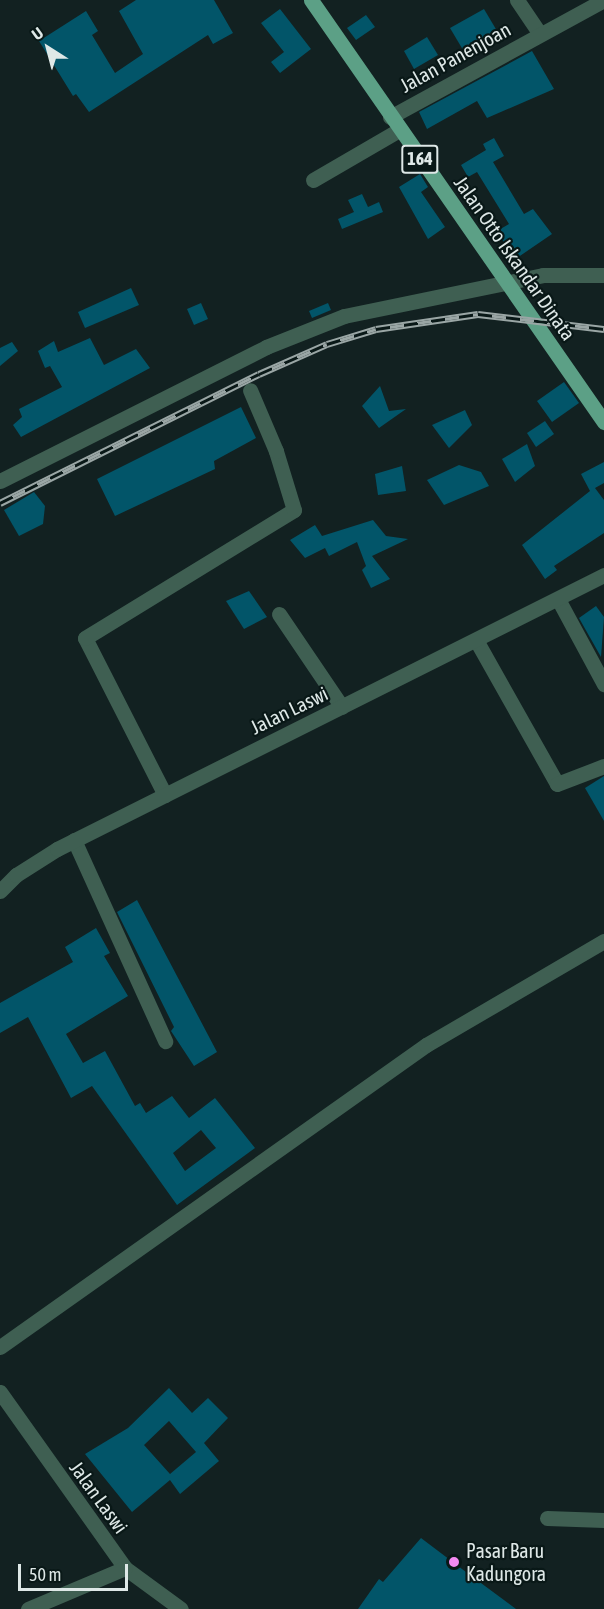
<!DOCTYPE html>
<style>
body{margin:0}
#map{position:relative;width:604px;height:1609px;overflow:hidden;background:#122121;font-family:"Asap Condensed",sans-serif}
div>[style]{position:absolute}
[style*='--x']{left:calc(var(--x)*1px);top:calc(var(--y)*1px);width:calc(var(--w)*1px);rotate:calc(var(--a)*1deg)}
.building>*{inset:0;background:#025569}
.minor>*{height:15px;margin:-7.5px;padding:0 7.5px;transform-origin:7.5px;border-radius:7.5px;background:#3f5f52}
.major>*{height:15px;margin:-7.5px;padding:0 7.5px;transform-origin:7.5px;border-radius:7.5px;background:#5ca086}
.rail>*{height:7px;margin-top:-3.5px;transform-origin:0;background:repeating-linear-gradient(90deg,#091817 0 14px,#9aa6a5 0 28px);box-sizing:border-box;border-block:2px solid #9aa6a5}
.dots>*{width:16px;height:16px;translate:-50% -50%;box-sizing:border-box;border:3px solid #091817;border-radius:50%}
span{translate:-50% -50%;white-space:nowrap;text-align:center;line-height:1.15;-webkit-text-stroke:4.5px #091817;paint-order:stroke}
.shield-label span{padding:2px 4px;background:#091817;border:2px solid;border-radius:4px;-webkit-text-stroke-width:0}
.shield-label{font-size:18px;color:#dee8e7;font-weight:700}
.street-label{font-size:20px;color:#dee8e7}
.poi-label{font-size:20px;color:#dee8e7}
.left{translate:0 -50%;text-align:left}
.north{position:absolute;left:18px;top:18px;width:60px;height:60px;-webkit-text-stroke:4px #091817;paint-order:stroke;rotate:324deg;font-size:16px;font-weight:700;line-height:24px;text-align:center;color:#dee8e7}
.north::after{content:'';display:block;margin:auto;width:21px;height:27px;background:#dee8e7;clip-path:polygon(50% 0,100% 100%,50% 72%,0 100%)}
.scale{position:absolute;left:18px;top:1564px;width:110px;height:27px;box-sizing:border-box;border:3px solid #dee8e7;border-top:0;padding-left:8px;font-size:18px;line-height:21px;white-space:nowrap;color:#dee8e7;-webkit-text-stroke:4px #091817;paint-order:stroke}
</style>
<div id="map">
<div class="building">
<i style="clip-path:polygon(136px 0,214px 0,233px 33px,213px 44px,208px 35px,89px 112px,76px 94px,73px 96px,39px 41px,86px 11px,98px 31px,92px 35px,115px 73px,143px 54px,119px 11px)"></i>
<i style="clip-path:polygon(280px 9px,311px 49px,280px 73px,271px 62px,284px 52px,261px 23px)"></i>
<i style="clip-path:polygon(484px 9px,500px 36px,466px 55px,450px 28px)"></i>
<i style="clip-path:polygon(366px 15px,375px 27px,356px 40px,347px 28px)"></i>
<i style="clip-path:polygon(427px 37px,438px 55px,414px 69px,404px 51px)"></i>
<i style="clip-path:polygon(532px 51px,554px 89px,487px 118px,477px 101px,427px 129px,419px 112px)"></i>
<i style="clip-path:polygon(494px 138px,504px 156px,493px 162px,524px 214px,533px 209px,552px 234px,514px 260px,497px 231px,509px 224px,477px 172px,468px 177px,461px 165px,486px 150px,483px 144px)"></i>
<i style="clip-path:polygon(420px 174px,428px 187px,421px 192px,445px 227px,428px 239px,399px 187px)"></i>
<i style="clip-path:polygon(362px 194px,368px 207px,379px 202px,383px 212px,342px 229px,338px 219px,354px 212px,348px 200px)"></i>
<i style="clip-path:polygon(131px 288px,139px 305px,85px 328px,78px 312px)"></i>
<i style="clip-path:polygon(201px 303px,208px 319px,194px 325px,187px 309px)"></i>
<i style="clip-path:polygon(328px 303px,331px 310px,312px 318px,309px 311px)"></i>
<i style="clip-path:polygon(90px 338px,104px 365px,136px 349px,150px 368px,21px 437px,13px 425px,22px 417px,19px 409px,62px 387px,50px 366px,45px 368px,38px 351px,54px 341px,58px 352px)"></i>
<i style="clip-path:polygon(12px 342px,18px 351px,0 366px,0 348px)"></i>
<i style="clip-path:polygon(564px 382px,579px 403px,552px 422px,537px 401px)"></i>
<i style="clip-path:polygon(380px 386px,389px 411px,406px 409px,379px 428px,362px 406px)"></i>
<i style="clip-path:polygon(241px 407px,256px 438px,214px 461px,215px 469px,115px 516px,97px 479px)"></i>
<i style="clip-path:polygon(465px 410px,472px 425px,449px 448px,432px 425px)"></i>
<i style="clip-path:polygon(545px 421px,554px 434px,536px 447px,527px 433px)"></i>
<i style="clip-path:polygon(527px 444px,535px 466px,515px 482px,502px 459px)"></i>
<i style="clip-path:polygon(604px 462px,604px 483px,595px 488px,604px 500px,604px 533px,554px 566px,557px 570px,545px 579px,522px 545px,590px 491px,581px 474px)"></i>
<i style="clip-path:polygon(459px 465px,481px 472px,489px 486px,444px 505px,427px 480px)"></i>
<i style="clip-path:polygon(402px 466px,406px 491px,378px 495px,375px 474px)"></i>
<i style="clip-path:polygon(34px 492px,45px 506px,43px 524px,19px 536px,4px 510px)"></i>
<i style="clip-path:polygon(373px 520px,386px 536px,408px 539px,372px 556px,390px 579px,371px 588px,362px 570px,366px 566px,357px 542px,329px 556px,325px 548px,305px 558px,290px 540px,315px 525px,322px 536px)"></i>
<i style="clip-path:polygon(249px 591px,267px 617px,244px 629px,226px 601px)"></i>
<i style="clip-path:polygon(596px 606px,604px 617px,601px 657px,579px 618px)"></i>
<i style="clip-path:polygon(604px 776px,604px 821px,585px 788px)"></i>
<i style="clip-path:polygon(137px 900px,217px 1052px,194px 1066px,171px 1031px,174px 1027px,117px 912px)"></i>
<i style="clip-path:polygon(evenodd,96px 928px,110px 953px,104px 956px,128px 996px,66px 1034px,83px 1063px,105px 1051px,135px 1106px,140px 1103px,146px 1113px,172px 1096px,189px 1118px,215px 1098px,255px 1148px,177px 1205px,92px 1086px,71px 1098px,28px 1017px,0 1033px,0 1003px,73px 962px,65px 947px,96px 928px,201px 1130px,216px 1148px,185px 1171px,173px 1153px,201px 1130px)"></i>
<i style="clip-path:polygon(evenodd,169px 1388px,192px 1413px,208px 1398px,228px 1418px,204px 1443px,219px 1461px,180px 1494px,170px 1480px,132px 1512px,85px 1454px,128px 1428px,169px 1388px,169px 1421px,196px 1452px,170px 1474px,144px 1445px,169px 1421px)"></i>
<i style="clip-path:polygon(421px 1538px,462px 1569px,516px 1609px,358px 1609px,379px 1579px,383px 1582px)"></i>
</div>
<div class="minor">
<i style="--x:517;--y:0;--w:41;--a:55.9"></i>
<i style="--x:390;--y:117;--w:244;--a:-28.7"></i>
<i style="--x:313;--y:180;--w:99;--a:-30.2"></i>
<i style="--x:0;--y:481;--w:298;--a:-26.7"></i>
<i style="--x:266;--y:347;--w:84;--a:-21.7"></i>
<i style="--x:344;--y:316;--w:203;--a:-11.6"></i>
<i style="--x:543;--y:275;--w:61;--a:0"></i>
<i style="--x:558;--y:599;--w:97;--a:61.6"></i>
<i style="--x:279;--y:614;--w:112;--a:55.9"></i>
<i style="--x:476;--y:640;--w:165;--a:60.6"></i>
<i style="--x:557;--y:784;--w:50;--a:-21"></i>
<i style="--x:165;--y:795;--w:176;--a:-117"></i>
<i style="--x:85;--y:638;--w:245;--a:-31.5"></i>
<i style="--x:294;--y:510;--w:62;--a:-107"></i>
<i style="--x:276;--y:451;--w:66;--a:-113.1"></i>
<i style="--x:74;--y:840;--w:221;--a:65.6"></i>
<i style="--x:0;--y:891;--w:23;--a:-45"></i>
<i style="--x:16;--y:875;--w:49;--a:-32.4"></i>
<i style="--x:57;--y:849;--w:612;--a:-26.61"></i>
<i style="--x:0;--y:1347;--w:522;--a:-35.33"></i>
<i style="--x:426;--y:1045;--w:206;--a:-30.3"></i>
<i style="--x:0;--y:1392;--w:216;--a:54.6"></i>
<i style="--x:125;--y:1568;--w:69;--a:36.2"></i>
<i style="--x:547;--y:1518;--w:57;--a:2"></i>
<i style="--x:28;--y:1609;--w:105;--a:-22.9"></i>
</div>
<div class="major">
<i style="--x:311;--y:0;--w:514;--a:55.23"></i>
</div>
<div class="rail">
<i style="--x:0;--y:503;--w:289;--a:-26.5"></i>
<i style="--x:259;--y:374;--w:74;--a:-23.8"></i>
<i style="--x:327;--y:344;--w:51;--a:-17"></i>
<i style="--x:376;--y:329;--w:103;--a:-8.4"></i>
<i style="--x:478;--y:314;--w:127;--a:6.8"></i>
</div>
<div class="dots">
<i style="left:454px;top:1562px;background:#f38af2"></i>
</div>
<div class="shield-label">
<span style="left:420px;top:159px">164</span>
</div>
<div class="street-label">
<span style="left:455px;top:57px;rotate:-29deg">Jalan Panenjoan</span>
<span style="left:515px;top:258px;rotate:55deg">Jalan Otto Iskandar Dinata</span>
<span style="left:289px;top:710px;rotate:-26deg">Jalan Laswi</span>
<span style="left:99px;top:1497px;rotate:54deg">Jalan Laswi</span>
</div>
<div class="poi-label">
<span class="left" style="left:466px;top:1562px">Pasar Baru<br>Kadungora</span>
</div>
<div class="north">U</div>
<div class="scale">50 m</div>
</div>
